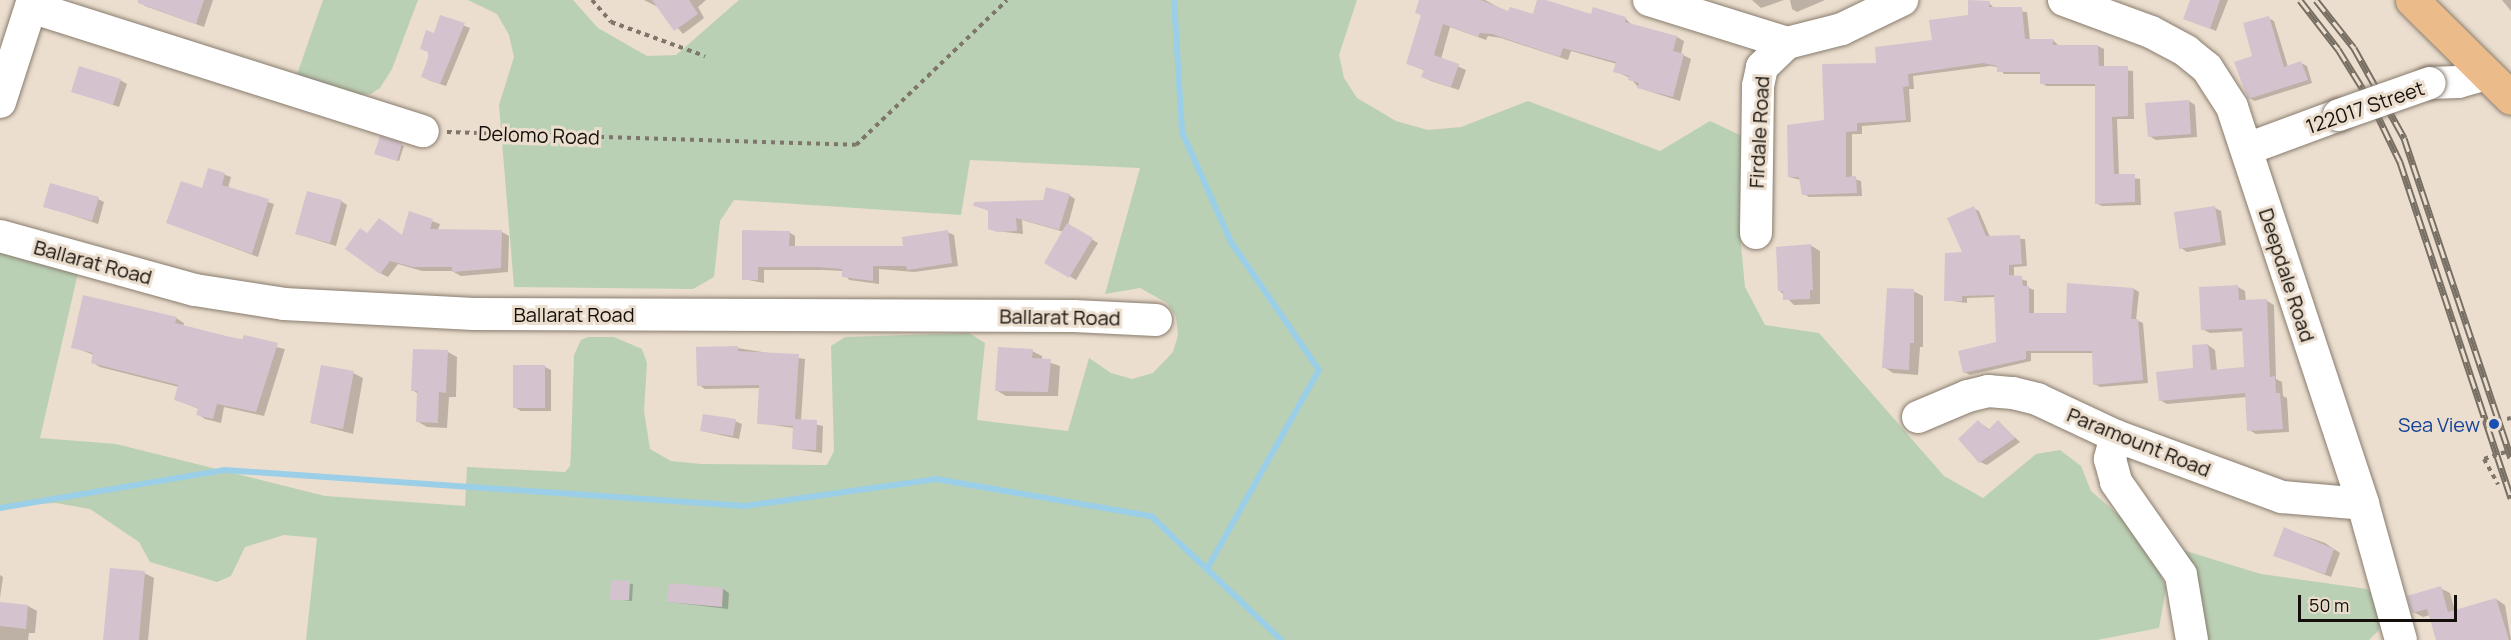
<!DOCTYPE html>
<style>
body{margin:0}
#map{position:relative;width:2511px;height:640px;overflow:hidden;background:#ebdece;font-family:Manrope,sans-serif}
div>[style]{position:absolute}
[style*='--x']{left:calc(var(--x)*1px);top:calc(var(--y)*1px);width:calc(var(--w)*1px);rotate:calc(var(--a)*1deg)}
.green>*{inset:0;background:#bad0b5}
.shadow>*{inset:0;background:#0003}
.stream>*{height:6px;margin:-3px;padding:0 3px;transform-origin:3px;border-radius:3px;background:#9acfe7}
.building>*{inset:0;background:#d4c3cf}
.path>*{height:4px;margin-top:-2px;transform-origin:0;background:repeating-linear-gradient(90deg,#7e756b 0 4.5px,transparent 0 9px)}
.roads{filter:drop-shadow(0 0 2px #887c6e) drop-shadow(0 0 2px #887c6e)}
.minor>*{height:32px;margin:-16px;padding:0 16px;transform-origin:16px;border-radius:16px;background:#fff}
.major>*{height:33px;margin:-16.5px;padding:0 16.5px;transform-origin:16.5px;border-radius:16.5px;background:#ecbb8a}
.rail>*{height:7px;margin-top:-3.5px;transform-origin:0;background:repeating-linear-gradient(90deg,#ebdece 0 14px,#776e64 0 28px);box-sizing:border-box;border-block:2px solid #776e64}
.path-bridge>*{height:4px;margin-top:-2px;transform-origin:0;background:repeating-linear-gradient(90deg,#7e756b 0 4.5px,transparent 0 9px)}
.bridges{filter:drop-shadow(0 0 2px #887c6e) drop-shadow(0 0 2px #887c6e)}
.minor-bridge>*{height:32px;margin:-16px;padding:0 16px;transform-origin:16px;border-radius:16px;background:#fff}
.dots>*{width:16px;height:16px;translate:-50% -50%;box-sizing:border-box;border:3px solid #ebdece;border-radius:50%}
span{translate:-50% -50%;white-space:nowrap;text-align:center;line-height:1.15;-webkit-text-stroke:6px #ebdece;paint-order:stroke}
.street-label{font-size:20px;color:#140f0a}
.transit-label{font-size:20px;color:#164399}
.right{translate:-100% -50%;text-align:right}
.scale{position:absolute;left:2298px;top:595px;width:159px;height:27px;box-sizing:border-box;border:3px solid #140f0a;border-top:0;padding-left:8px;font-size:18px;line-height:21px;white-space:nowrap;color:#140f0a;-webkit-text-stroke:4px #ebdece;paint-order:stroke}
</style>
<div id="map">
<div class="green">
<i style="clip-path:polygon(323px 0,418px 0,392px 69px,380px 88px,371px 94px,342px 97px,295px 80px)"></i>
<i style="clip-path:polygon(468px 0,573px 0,598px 28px,647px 56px,676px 55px,739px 0,1357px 0,1339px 55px,1344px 78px,1357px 98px,1396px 121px,1428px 130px,1461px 127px,1528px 101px,1660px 151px,1710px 121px,1744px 137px,1739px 224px,1745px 287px,1765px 325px,1819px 333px,1944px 476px,1983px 498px,2036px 454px,2060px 450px,2081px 466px,2091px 491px,2146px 539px,2166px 588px,2159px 628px,2097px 640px,306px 640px,317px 538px,284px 535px,245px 547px,231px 576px,217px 582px,150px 562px,139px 542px,90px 509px,56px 503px,0 506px,0 252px,78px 273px,40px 438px,116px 444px,325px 496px,465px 506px,467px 467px,565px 472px,570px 466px,571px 451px,574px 355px,581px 340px,588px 337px,614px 337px,642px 349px,647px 363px,644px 411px,650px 449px,671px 461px,701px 464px,827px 465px,834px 451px,831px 346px,845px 337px,969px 333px,985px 343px,977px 420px,1068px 431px,1089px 358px,1111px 373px,1132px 379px,1153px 373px,1173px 352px,1178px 335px,1176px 317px,1167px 303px,1140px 288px,1105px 294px,1140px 168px,970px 160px,961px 215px,734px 200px,720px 221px,714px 277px,693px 289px,514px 287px,499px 105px,514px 57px,509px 35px,497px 14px)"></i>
<i style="clip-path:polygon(2176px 548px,2261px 574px,2367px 589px,2378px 599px,2383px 614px,2379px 630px,2369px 640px,2205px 640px)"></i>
</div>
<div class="shadow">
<i style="clip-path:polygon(138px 0,213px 0,204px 27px,145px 6px)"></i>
<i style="clip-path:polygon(644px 0,706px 0,698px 7px,704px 18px,683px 34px,660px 8px)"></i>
<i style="clip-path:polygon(1421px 0,1485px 0,1509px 13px,1534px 16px,1541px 0,1592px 16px,1625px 18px,1632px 25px,1677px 37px,1684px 41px,1681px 54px,1691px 59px,1680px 101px,1639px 88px,1630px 78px,1615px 71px,1617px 64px,1571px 51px,1568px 60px,1501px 38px,1488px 36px,1486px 40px,1450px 27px,1441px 59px,1466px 70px,1459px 90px,1431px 81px,1423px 77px,1425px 71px,1408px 63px,1423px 16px,1416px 12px)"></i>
<i style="clip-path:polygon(1752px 0,1784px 0,1761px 8px)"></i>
<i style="clip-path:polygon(1790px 0,1825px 0,1797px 12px,1792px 9px)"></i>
<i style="clip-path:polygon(2192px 0,2228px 0,2216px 31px,2185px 18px)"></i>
<i style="clip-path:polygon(2502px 0,2511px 0,2511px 11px)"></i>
<i style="clip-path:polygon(1989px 3px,1995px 9px,2027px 12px,2030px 40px,2053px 40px,2059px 46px,2098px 46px,2104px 49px,2104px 68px,2133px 71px,2134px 119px,2117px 119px,2119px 176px,2140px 179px,2141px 205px,2102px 206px,2096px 203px,2096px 86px,2047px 86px,2041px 83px,2041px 74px,2004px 74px,1998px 67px,1990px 66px,1913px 76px,1914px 89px,1909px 89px,1911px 122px,1862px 126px,1862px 134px,1852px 134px,1852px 178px,1861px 181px,1862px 196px,1809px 197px,1804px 194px,1801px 180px,1789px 177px,1825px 121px,1878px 64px,1934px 42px)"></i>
<i style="clip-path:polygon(441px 17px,470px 28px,446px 86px,428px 80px,429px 52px,421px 48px,435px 35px)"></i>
<i style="clip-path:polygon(2268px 18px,2274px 21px,2288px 67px,2301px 63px,2307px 66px,2312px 83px,2255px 101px,2249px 98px,2254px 57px)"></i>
<i style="clip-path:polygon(120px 80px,127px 84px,119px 107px,73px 91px)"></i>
<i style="clip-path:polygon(2189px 101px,2195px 105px,2197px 137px,2156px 140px,2149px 136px)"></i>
<i style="clip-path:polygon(381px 138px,404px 146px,399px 161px,379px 155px)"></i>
<i style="clip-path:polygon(209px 169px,231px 177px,228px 188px,274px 204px,258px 257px,168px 223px,203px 190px)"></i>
<i style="clip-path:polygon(1069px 195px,1075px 199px,1068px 225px,1098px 243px,1076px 280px,1046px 262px,1064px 232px,1022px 220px,1023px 234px,996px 231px,989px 211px,975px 205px,1044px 202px)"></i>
<i style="clip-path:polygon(98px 199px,104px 202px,98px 224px,45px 206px)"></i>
<i style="clip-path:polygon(341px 201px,347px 205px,336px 246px,297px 234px)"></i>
<i style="clip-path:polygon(1973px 208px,1979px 211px,1990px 237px,2025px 239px,2027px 266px,2014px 267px,2014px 277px,2027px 281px,2027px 287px,2034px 290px,2034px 315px,2067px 315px,2134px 289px,2139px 292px,2136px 320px,2143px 323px,2148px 383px,2100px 387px,2095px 384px,2094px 353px,2031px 353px,2031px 361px,1970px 375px,1964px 372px,1997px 343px,1995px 297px,1967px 298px,1967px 303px,1946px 300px,1964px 254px)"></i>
<i style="clip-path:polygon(2215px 208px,2221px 211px,2226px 245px,2187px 252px,2181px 248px)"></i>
<i style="clip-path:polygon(410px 213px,440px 224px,438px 230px,502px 232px,509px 236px,508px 272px,461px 276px,452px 271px,422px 271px,398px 264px,388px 277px,380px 273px,368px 235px,403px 236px)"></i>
<i style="clip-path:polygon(789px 232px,795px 236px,795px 248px,905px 248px,947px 232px,954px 235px,958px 266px,914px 272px,879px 269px,879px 284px,849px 280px,843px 271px,824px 270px,764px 270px,764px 283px,743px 279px)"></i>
<i style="clip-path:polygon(1810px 245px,1820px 251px,1820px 304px,1794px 305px,1780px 291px)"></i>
<i style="clip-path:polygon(2238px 287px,2245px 291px,2246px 302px,2267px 301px,2274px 305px,2276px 379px,2282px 382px,2283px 396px,2287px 398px,2289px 432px,2256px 434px,2249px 430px,2246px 397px,2167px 404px,2160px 400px,2195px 370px,2208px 345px,2215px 350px,2217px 371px,2246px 368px,2244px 331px,2210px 333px,2202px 329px)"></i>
<i style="clip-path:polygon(1913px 291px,1923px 296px,1923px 347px,1920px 347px,1918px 375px,1893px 373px,1884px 367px)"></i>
<i style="clip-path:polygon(176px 318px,184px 323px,183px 327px,285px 349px,264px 416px,224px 407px,221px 423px,205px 419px,198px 414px,199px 409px,176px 400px,179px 387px,100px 367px,92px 362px,94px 355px,73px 347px)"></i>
<i style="clip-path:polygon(737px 348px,805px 359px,801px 421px,823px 426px,822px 453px,794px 449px,794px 428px,759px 423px,760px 388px,705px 389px,699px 385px)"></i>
<i style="clip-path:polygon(1032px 351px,1042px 356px,1042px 360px,1060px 366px,1058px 396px,1006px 396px,996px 390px)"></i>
<i style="clip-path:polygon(448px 352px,457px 357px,456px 397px,449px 397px,447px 428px,427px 427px,417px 421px,418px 394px,413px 390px)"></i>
<i style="clip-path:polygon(545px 367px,551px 370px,551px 411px,521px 411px,514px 407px)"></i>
<i style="clip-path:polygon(353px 373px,363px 378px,353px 434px,312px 423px)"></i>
<i style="clip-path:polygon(735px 421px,742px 424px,739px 439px,702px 431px)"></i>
<i style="clip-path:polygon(1979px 422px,1990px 430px,1998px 422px,2020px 442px,1987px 465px,1980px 462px)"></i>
<i style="clip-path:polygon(2285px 529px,2325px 543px,2340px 553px,2331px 577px,2281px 558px)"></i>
<i style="clip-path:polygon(144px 573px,154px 578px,148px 640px,107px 640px)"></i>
<i style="clip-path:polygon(0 575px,3px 577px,0 598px)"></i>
<i style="clip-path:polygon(613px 582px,633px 584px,632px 601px,612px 599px)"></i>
<i style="clip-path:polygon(2440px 588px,2450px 593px,2455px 611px,2496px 599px,2505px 605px,2511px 640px,2438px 640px,2430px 615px,2423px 617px,2413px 612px)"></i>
<i style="clip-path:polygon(723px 589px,729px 593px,728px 609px,669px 602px)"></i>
<i style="clip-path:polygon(0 603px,28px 606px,37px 611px,35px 633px,29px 633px,28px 640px,0 640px)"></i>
</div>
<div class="stream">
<i style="--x:1174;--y:0;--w:132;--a:86.5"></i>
<i style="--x:1182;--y:132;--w:120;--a:66"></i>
<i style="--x:1231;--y:242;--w:155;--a:55.5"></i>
<i style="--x:1319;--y:370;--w:228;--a:119.4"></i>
<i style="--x:0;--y:508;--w:227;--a:-9.6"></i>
<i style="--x:224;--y:470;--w:522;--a:3.95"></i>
<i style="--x:745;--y:506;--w:193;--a:-8"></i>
<i style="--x:936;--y:479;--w:218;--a:9.8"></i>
<i style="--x:1151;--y:516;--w:180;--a:43.6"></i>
</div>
<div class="building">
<i style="clip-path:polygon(138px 0,204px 0,196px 24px,138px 3px)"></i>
<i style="clip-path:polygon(652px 0,689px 0,698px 14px,674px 31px)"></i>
<i style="clip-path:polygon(1419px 0,1481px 0,1508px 11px,1510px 7px,1533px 14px,1537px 0,1546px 0,1591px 14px,1593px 7px,1626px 17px,1625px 22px,1677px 36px,1673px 51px,1684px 54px,1673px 97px,1637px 88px,1639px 83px,1628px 80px,1629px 76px,1613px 72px,1616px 62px,1563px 48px,1560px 57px,1492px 34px,1480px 33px,1478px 37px,1443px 24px,1434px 55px,1459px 64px,1451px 87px,1421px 77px,1424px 70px,1406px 64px,1421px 15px,1415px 13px)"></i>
<i style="clip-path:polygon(1968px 0,1990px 1px,1989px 7px,2022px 7px,2025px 39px,2053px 39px,2053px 45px,2098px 45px,2099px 66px,2128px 66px,2128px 116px,2112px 117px,2114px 174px,2135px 174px,2135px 202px,2095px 204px,2095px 84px,2040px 84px,2040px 72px,1997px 72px,1997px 66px,1983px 63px,1908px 74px,1909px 86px,1903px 87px,1906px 120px,1857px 123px,1857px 131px,1846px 132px,1846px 177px,1856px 176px,1857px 193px,1802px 195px,1799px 177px,1788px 177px,1787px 125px,1824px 120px,1822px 64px,1876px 63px,1875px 47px,1932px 40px,1929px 20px,1968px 15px)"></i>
<i style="clip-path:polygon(2190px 0,2220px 0,2210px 29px,2183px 19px)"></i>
<i style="clip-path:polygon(440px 15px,465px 23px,440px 84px,421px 77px,428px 58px,428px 52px,420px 49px,426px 30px,434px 33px)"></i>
<i style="clip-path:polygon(2269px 16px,2284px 67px,2301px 61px,2308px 80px,2248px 99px,2234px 62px,2252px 56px,2243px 23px)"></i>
<i style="clip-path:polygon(79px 66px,121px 79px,113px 105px,71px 92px)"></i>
<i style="clip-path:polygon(2189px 100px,2191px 134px,2148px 137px,2145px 103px)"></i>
<i style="clip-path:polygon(380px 136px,402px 143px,397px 161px,374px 154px)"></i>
<i style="clip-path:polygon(208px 168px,225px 173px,222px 185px,269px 199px,252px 254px,166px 223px,181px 181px,202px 188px)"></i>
<i style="clip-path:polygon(50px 183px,99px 197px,92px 221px,43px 207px)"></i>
<i style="clip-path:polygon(1046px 187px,1070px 194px,1059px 230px,1016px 218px,1017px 231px,997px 232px,988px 229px,988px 210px,973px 206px,974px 202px,1043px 200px)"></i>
<i style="clip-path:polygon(307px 191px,342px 200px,330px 243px,295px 234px)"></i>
<i style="clip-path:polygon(1974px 206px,1986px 236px,2020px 235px,2022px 264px,2009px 265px,2009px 275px,2022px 276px,2023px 286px,2029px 286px,2029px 313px,2066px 313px,2067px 283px,2134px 288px,2131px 319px,2138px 319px,2143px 380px,2093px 385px,2092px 351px,2026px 351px,2026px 359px,1963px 373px,1958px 351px,1996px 342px,1994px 295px,1962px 296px,1962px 301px,1944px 301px,1945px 253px,1962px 252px,1947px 218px)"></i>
<i style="clip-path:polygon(2215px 206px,2221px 242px,2179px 249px,2174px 212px)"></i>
<i style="clip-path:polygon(409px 211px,433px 219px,430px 229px,502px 230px,501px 268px,452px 272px,452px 267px,413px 267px,390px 261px,380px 274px,345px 249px,360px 228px,367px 233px,379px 218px,402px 235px)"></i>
<i style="clip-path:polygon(1067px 223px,1093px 238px,1069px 278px,1044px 263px)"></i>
<i style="clip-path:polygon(742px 230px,790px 231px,789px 246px,903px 246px,902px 237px,948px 230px,952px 263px,907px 270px,906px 266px,873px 266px,873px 281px,842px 277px,842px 269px,817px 267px,758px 267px,758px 280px,742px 280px)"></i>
<i style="clip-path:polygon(1811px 244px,1813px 290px,1810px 290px,1810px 299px,1783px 300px,1783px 291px,1778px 291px,1776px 247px)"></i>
<i style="clip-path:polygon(2238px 285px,2239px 300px,2267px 299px,2270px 377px,2275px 376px,2276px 393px,2280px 393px,2283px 429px,2247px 431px,2245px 393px,2159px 401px,2156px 372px,2193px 368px,2192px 345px,2208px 344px,2211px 370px,2244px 367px,2242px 328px,2201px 330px,2199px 287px)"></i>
<i style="clip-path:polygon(1887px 288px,1914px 289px,1914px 343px,1910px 343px,1909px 370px,1882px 368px)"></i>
<i style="clip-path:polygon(83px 295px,177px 317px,175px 323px,242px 340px,244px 335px,278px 343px,256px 412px,217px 404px,213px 419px,196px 415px,198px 408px,174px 400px,178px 385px,91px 363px,93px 353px,71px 348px)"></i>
<i style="clip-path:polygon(738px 346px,738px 351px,799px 354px,795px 419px,817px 420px,816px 450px,792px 449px,793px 426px,757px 424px,759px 385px,697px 386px,696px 347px)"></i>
<i style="clip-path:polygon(998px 347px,1033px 349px,1032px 358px,1051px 359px,1048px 392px,995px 391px)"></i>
<i style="clip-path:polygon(413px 349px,448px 350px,446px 393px,439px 392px,438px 423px,416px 422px,417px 391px,411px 391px)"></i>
<i style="clip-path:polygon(321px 365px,354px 371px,343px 429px,310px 423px)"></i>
<i style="clip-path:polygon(513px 365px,545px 365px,545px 408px,513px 408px)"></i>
<i style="clip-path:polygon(703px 414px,736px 419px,733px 436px,700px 431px)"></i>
<i style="clip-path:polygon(1978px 420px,1988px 430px,1998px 420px,2015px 438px,1979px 463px,1958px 439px)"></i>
<i style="clip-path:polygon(2284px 527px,2334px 549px,2325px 574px,2273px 556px)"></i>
<i style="clip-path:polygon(110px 568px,145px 571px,139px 640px,103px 640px)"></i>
<i style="clip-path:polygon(611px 580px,630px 581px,629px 600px,610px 600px)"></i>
<i style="clip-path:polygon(669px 583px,723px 588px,722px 607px,667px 602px)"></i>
<i style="clip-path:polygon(2441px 586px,2448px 612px,2496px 598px,2509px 640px,2436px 640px,2427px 609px,2412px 613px,2407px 596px)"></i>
<i style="clip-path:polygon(0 602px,28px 605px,26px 629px,0 626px)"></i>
</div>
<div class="path">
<i style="--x:592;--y:0;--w:29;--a:49"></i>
<i style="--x:611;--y:22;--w:100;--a:19.9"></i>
<i style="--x:447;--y:132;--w:409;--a:1.8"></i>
<i style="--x:856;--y:145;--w:209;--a:-43.8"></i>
<i style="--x:2507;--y:419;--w:4;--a:-14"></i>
<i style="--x:2484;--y:459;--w:29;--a:61"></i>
</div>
<div class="roads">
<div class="minor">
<i style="--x:1649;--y:0;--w:145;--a:17.3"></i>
<i style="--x:2064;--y:0;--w:93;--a:20.2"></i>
<i style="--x:2151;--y:32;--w:40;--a:28"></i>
<i style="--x:2186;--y:51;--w:27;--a:39"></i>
<i style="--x:2207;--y:68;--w:46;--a:57.3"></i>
<i style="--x:2232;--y:107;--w:418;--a:71.7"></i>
<i style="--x:2363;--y:504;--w:141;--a:74.4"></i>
<i style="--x:31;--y:7;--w:411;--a:17.6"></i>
<i style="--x:2430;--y:83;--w:28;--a:-2"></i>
<i style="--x:2458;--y:82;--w:29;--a:-16"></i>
<i style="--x:0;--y:102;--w:107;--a:-72.1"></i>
<i style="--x:2247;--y:149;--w:98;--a:-20.3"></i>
<i style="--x:1756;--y:233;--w:147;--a:-89.2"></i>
<i style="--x:1758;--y:86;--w:19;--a:-78"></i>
<i style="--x:1762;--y:67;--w:35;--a:-44"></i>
<i style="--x:1787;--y:43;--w:57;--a:-14.3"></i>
<i style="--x:1842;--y:29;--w:67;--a:-25.8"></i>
<i style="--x:0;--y:236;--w:202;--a:15.5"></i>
<i style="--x:195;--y:290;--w:90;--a:8.9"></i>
<i style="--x:284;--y:304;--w:190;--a:3"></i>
<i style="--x:474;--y:314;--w:600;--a:0.19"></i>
<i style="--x:1074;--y:316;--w:82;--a:2.8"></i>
<i style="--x:1918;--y:417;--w:54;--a:-22.8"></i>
<i style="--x:1968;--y:396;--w:21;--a:-14"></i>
<i style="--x:1988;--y:391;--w:25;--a:5"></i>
<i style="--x:2013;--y:393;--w:25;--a:14"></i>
<i style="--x:2037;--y:399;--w:87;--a:25.1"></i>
<i style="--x:2116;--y:436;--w:177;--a:20.2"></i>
<i style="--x:2282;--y:497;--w:81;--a:4.9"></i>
<i style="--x:2116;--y:436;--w:24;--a:105"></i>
<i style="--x:2110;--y:459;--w:24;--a:75"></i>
<i style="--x:2116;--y:482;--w:113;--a:55"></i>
<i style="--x:2181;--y:575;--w:66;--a:80.4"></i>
</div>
<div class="major">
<i style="--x:2412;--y:0;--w:139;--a:44.7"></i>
</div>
</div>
<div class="rail">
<i style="--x:2300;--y:0;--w:62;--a:52.2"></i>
<i style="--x:2338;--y:49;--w:62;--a:58.1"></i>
<i style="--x:2371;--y:102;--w:67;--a:64.2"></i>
<i style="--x:2400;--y:162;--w:354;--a:71.7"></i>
<i style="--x:2316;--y:0;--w:61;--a:51.6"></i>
<i style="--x:2354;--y:48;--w:103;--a:60.9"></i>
<i style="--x:2404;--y:138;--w:337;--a:71.5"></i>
</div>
<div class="path-bridge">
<i style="--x:2484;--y:459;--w:28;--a:-18"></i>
</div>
<div class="bridges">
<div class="minor-bridge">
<i style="--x:2339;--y:115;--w:96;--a:-19.4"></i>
</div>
</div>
<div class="dots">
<i style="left:2494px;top:424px;background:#1a4fb4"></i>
</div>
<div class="street-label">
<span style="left:2365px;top:107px;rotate:-19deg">122017 Street</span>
<span style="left:1759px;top:132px;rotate:-87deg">Firdale Road</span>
<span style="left:539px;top:135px;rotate:2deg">Delomo Road</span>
<span style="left:93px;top:262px;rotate:15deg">Ballarat Road</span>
<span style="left:2287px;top:275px;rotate:72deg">Deepdale Road</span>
<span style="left:574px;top:314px">Ballarat Road</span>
<span style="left:1060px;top:317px;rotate:1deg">Ballarat Road</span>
<span style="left:2139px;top:442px;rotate:22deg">Paramount Road</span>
</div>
<div class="transit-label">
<span class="right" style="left:2480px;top:424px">Sea View</span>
</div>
<div class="scale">50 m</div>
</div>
